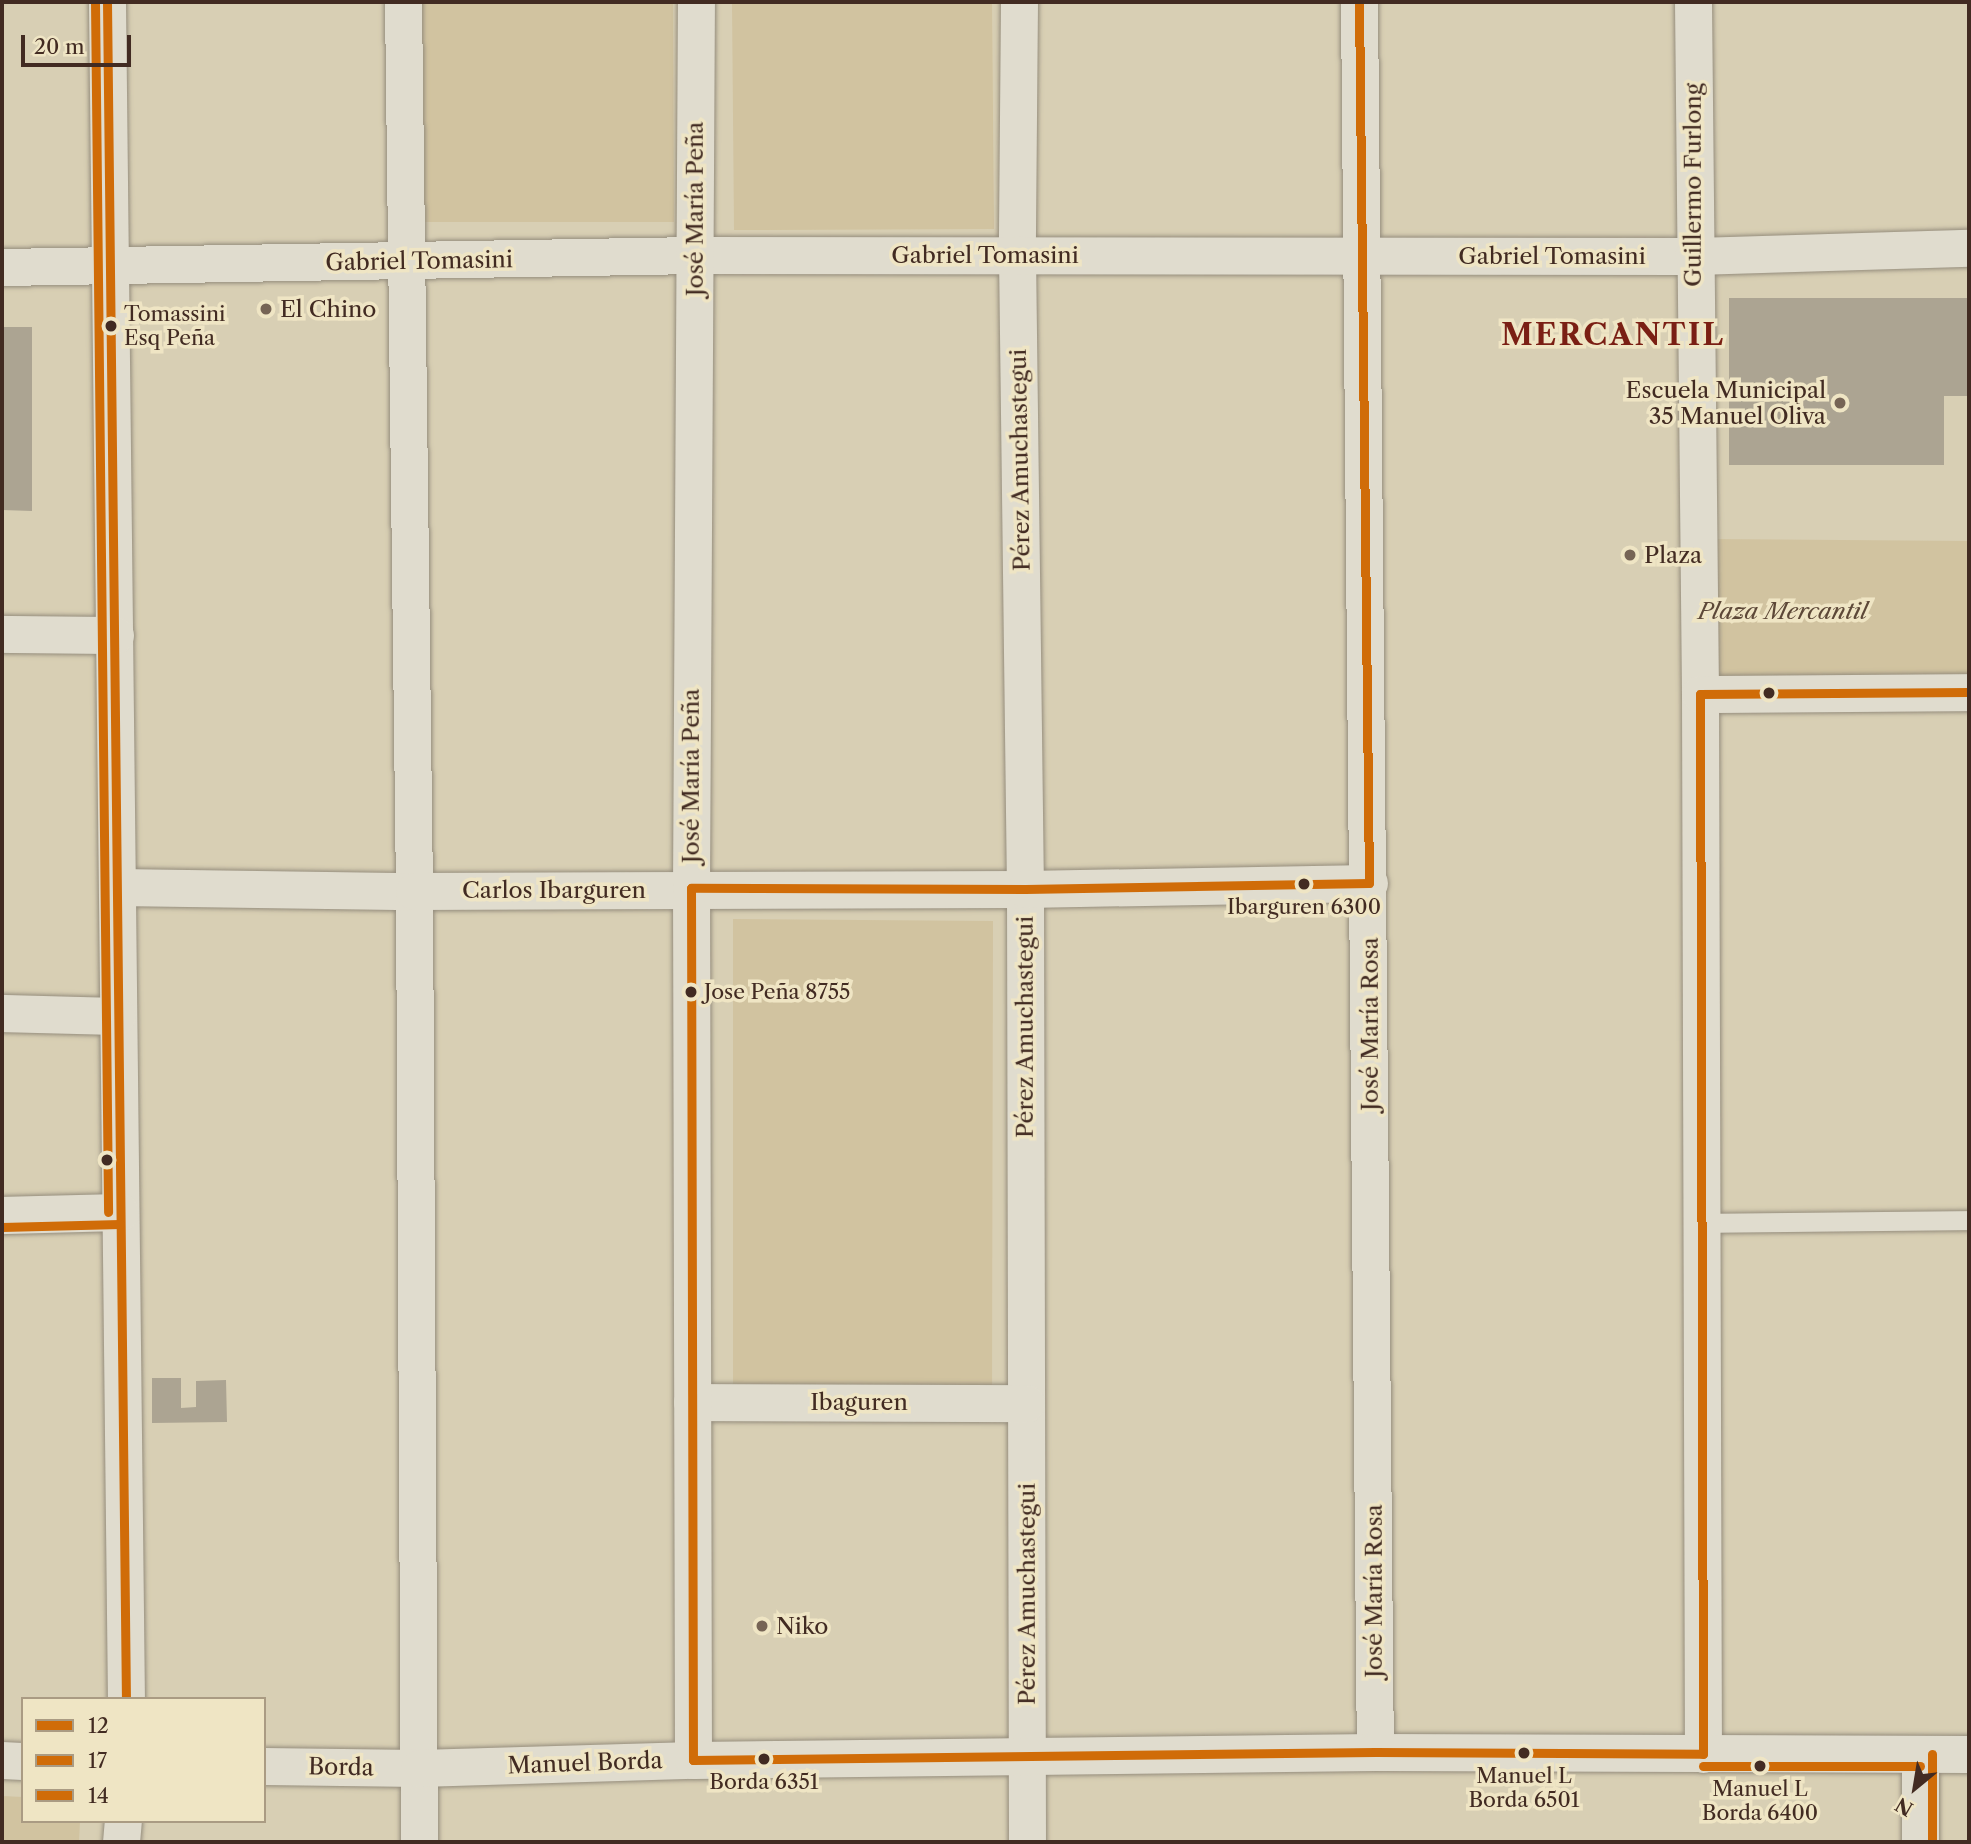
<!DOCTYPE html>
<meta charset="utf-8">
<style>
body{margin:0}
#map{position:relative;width:1971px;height:1844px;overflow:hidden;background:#d8cfb4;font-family:"Libre Caslon Text",serif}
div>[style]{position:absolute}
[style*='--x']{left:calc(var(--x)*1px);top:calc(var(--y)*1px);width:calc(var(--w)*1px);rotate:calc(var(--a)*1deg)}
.green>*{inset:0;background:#d1c3a0}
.building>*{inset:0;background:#aca492}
.roads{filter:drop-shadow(0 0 2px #958d7d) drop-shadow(0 0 2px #958d7d)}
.service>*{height:19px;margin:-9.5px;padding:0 9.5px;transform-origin:9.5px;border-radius:9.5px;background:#e0dcce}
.minor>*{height:37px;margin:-18.5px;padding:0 18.5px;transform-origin:18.5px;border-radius:18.5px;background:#e0dcce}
.bus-1>*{height:9px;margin:-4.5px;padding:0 4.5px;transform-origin:4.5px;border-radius:4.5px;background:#d06c08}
.bus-2>*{height:9px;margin:-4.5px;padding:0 4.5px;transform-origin:4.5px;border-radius:4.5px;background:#d06c08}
.bus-3>*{height:9px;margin:-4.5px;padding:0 4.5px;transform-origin:4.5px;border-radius:4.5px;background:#d06c08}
.dots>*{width:19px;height:19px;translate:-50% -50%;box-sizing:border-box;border:4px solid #efe5c4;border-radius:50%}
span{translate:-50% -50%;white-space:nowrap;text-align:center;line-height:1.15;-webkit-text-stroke:7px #efe5c4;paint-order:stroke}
.bus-label{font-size:21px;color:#422b22}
.left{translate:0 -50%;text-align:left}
.street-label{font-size:23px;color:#422b22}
.poi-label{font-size:23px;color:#422b22}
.right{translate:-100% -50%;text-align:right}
.park-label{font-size:23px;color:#5d4838;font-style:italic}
.district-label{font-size:30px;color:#7a1f14;font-weight:700;letter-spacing:2px}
.frame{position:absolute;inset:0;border:4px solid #422b22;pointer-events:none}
.legend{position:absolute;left:21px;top:1697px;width:245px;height:126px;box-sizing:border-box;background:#efe5c4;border:2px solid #aa9b83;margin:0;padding:9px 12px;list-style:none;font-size:21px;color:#422b22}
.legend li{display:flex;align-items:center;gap:14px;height:35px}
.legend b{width:35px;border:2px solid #aa9b83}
.north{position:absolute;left:1880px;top:1753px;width:70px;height:70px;-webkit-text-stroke:5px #efe5c4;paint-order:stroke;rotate:210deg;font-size:19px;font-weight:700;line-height:28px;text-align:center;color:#422b22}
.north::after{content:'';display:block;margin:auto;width:24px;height:32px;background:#422b22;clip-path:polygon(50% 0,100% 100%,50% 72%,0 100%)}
.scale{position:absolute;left:21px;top:35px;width:110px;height:32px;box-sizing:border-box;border:4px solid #422b22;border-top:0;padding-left:9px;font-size:21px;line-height:24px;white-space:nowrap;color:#422b22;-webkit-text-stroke:5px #efe5c4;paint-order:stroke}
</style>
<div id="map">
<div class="green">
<i style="clip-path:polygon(422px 2px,673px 2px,674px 222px,423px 222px)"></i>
<i style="clip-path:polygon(732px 2px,992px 2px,994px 229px,734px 230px)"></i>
<i style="clip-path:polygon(1709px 539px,1969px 541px,1969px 680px,1710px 685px)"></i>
<i style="clip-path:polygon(733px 919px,993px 921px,992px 1397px,733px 1396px)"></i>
<i style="clip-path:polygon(2px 1796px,23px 1797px,23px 1821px,80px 1821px,79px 1842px,2px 1842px)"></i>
</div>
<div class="building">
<i style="clip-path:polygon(1729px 298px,1969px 298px,1969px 396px,1944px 396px,1944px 465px,1729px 465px)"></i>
<i style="clip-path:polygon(2px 327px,32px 327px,32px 511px,2px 510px)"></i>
<i style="clip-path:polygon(152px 1378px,181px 1378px,181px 1408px,196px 1407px,196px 1381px,226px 1380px,227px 1422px,152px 1423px)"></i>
</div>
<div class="roads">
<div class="service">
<i style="--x:1701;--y:1223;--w:268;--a:-0.6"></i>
</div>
<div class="minor">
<i style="--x:107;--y:2;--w:1697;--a:89.36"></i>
<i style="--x:403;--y:2;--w:889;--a:89.29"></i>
<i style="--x:414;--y:891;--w:951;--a:89.7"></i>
<i style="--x:1019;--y:2;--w:252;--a:90.5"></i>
<i style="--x:1017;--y:254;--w:635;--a:89.28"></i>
<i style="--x:1025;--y:889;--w:953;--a:89.88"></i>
<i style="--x:1359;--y:2;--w:1750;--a:89.48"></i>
<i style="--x:1693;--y:2;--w:692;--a:89.42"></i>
<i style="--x:1700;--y:694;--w:1060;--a:89.84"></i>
<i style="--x:2;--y:267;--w:693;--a:-0.99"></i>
<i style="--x:695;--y:255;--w:998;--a:0.06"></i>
<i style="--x:1693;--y:256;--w:276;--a:-1.7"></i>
<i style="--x:2;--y:634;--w:113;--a:0.5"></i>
<i style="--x:1700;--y:694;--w:269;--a:-0.4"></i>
<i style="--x:117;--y:887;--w:297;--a:0.8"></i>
<i style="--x:414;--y:891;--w:611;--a:-0.19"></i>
<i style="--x:1025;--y:889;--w:344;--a:-1"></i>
<i style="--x:2;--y:1013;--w:115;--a:1.5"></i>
<i style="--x:2;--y:1215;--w:118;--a:-1.5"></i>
<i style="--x:692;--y:1402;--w:334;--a:0.2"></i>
<i style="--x:2;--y:1760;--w:21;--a:3"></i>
<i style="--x:693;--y:1760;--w:872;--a:-90.13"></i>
<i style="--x:691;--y:888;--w:886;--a:-89.68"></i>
<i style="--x:264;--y:1766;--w:155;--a:0.7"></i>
<i style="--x:419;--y:1768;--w:274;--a:-1.7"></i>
<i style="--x:693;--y:1760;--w:682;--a:-0.67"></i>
<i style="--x:1375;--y:1752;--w:594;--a:0.19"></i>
<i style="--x:121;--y:1842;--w:21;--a:-85"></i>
<i style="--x:1920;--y:1842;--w:88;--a:-90"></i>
</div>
</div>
<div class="bus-1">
<i style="--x:1359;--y:2;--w:881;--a:89.35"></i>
<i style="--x:1369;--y:883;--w:344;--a:179"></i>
<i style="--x:1025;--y:889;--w:334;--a:-179.8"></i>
<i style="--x:691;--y:888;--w:872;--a:89.87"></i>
<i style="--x:693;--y:1760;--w:682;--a:-0.67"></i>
<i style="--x:1375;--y:1752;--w:328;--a:0.3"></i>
<i style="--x:1703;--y:1754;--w:1060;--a:-90.16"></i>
<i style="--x:1700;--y:694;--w:269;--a:-0.4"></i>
</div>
<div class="bus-2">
<i style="--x:107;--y:2;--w:1697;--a:89.36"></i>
</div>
<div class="bus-3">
<i style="--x:95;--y:2;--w:1210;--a:89.38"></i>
<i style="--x:2;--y:1227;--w:118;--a:-1.5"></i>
<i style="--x:1932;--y:1754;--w:88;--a:90"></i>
<i style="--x:1703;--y:1766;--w:217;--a:0"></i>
</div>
<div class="dots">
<i style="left:266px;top:309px;background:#766455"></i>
<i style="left:111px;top:326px;background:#422b22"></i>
<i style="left:1840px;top:403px;background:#766455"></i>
<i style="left:1630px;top:555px;background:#766455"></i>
<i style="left:1769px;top:693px;background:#422b22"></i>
<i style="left:1304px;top:884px;background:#422b22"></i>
<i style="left:691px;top:992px;background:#422b22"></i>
<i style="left:107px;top:1160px;background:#422b22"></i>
<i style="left:762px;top:1626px;background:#766455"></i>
<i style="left:1524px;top:1753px;background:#422b22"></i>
<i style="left:764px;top:1759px;background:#422b22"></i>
<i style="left:1760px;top:1766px;background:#422b22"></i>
</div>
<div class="bus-label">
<span class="left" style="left:124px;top:326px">Tomassini<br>Esq Peña</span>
<span style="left:1304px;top:907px">Ibarguren 6300</span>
<span class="left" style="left:704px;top:992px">Jose Peña 8755</span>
<span style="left:1524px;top:1788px">Manuel L<br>Borda 6501</span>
<span style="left:764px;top:1782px">Borda 6351</span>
<span style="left:1760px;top:1801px">Manuel L<br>Borda 6400</span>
</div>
<div class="street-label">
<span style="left:1693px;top:185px;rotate:-90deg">Guillermo Furlong</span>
<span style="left:695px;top:209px;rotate:-90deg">José María Peña</span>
<span style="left:985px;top:255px">Gabriel Tomasini</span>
<span style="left:1552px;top:256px">Gabriel Tomasini</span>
<span style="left:419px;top:261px;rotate:-1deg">Gabriel Tomasini</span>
<span style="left:1020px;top:460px;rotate:-91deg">Pérez Amuchastegui</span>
<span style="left:691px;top:776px;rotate:-90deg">José María Peña</span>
<span style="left:554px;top:890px">Carlos Ibarguren</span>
<span style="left:1370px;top:1024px;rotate:-90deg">José María Rosa</span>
<span style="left:1025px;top:1027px;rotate:-90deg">Pérez Amuchastegui</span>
<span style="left:859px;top:1402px">Ibaguren</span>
<span style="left:1374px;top:1591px;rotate:-90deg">José María Rosa</span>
<span style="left:1027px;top:1594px;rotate:-90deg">Pérez Amuchastegui</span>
<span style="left:585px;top:1763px;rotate:-2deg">Manuel Borda</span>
<span style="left:341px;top:1767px;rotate:1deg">Borda</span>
</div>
<div class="poi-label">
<span class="left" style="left:280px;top:309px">El Chino</span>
<span class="right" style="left:1826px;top:403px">Escuela Municipal<br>35 Manuel Oliva</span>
<span class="left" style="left:1644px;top:555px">Plaza</span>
<span class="left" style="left:776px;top:1626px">Niko</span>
</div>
<div class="park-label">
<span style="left:1783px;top:611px">Plaza Mercantil</span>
</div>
<div class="district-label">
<span style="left:1613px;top:335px">MERCANTIL</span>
</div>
<div class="frame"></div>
<ul class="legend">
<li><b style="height:9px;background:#d06c08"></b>12</li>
<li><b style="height:9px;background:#d06c08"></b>17</li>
<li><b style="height:9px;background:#d06c08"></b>14</li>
</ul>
<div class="north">N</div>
<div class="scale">20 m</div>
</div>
